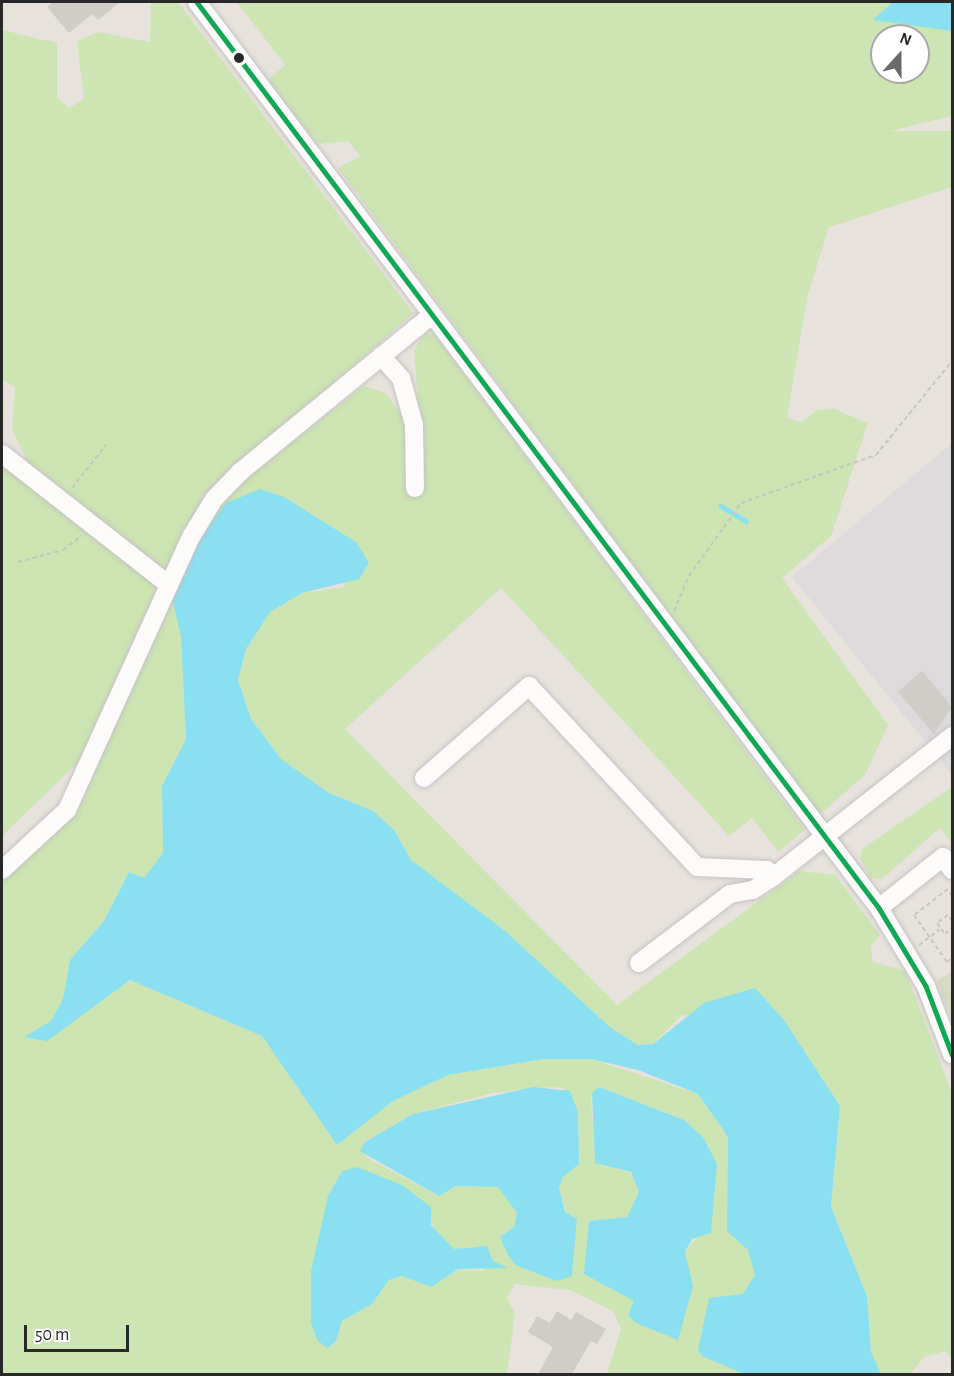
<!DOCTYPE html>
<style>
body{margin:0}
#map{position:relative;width:954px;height:1376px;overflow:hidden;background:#e8e2dc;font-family:"Alegreya Sans",sans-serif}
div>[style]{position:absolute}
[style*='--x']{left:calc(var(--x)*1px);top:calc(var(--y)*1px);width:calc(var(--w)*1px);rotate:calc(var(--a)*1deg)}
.industrial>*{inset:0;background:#dddadc}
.green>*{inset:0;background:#cce5b2}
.cemetery>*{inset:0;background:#d5dcc3}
.water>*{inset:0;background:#8adff0}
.stream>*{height:4.5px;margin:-2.25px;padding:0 2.25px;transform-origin:2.25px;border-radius:2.25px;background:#8adff0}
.building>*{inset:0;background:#d0ccc8}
.path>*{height:2px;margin-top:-1px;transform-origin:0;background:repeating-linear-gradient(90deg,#c6c5c4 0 4.5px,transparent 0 7.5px)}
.roads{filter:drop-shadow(0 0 2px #c4c2c3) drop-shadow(0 0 2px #c4c2c3)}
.minor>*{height:18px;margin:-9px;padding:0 9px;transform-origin:9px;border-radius:9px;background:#fcfbfa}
.bus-1>*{height:4.5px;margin:-2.25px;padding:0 2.25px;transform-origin:2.25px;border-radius:2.25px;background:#10a855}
.dots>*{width:16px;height:16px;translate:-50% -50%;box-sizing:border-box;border:3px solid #fff;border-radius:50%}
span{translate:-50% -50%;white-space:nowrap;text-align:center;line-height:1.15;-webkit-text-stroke:5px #fff;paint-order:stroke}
.frame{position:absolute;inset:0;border:3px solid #282828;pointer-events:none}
.north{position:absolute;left:870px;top:24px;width:60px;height:60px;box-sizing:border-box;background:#fff;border:2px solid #a9a9a9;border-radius:50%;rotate:21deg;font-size:16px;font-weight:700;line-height:24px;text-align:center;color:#282828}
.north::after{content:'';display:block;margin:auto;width:21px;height:27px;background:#6b6967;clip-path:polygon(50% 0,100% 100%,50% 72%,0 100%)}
.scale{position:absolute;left:24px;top:1325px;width:105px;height:27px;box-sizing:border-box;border:3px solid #282828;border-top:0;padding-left:8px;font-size:18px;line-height:21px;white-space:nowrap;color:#282828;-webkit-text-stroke:4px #fff;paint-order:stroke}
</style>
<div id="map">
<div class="industrial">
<i style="clip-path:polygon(952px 443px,952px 775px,792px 577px)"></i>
</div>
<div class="green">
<i style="clip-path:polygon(151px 2px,178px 2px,413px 313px,235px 471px,167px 577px,31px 470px,12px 428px,15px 387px,2px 380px,2px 30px,57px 43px,57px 97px,69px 108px,84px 99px,77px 41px,98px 32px,150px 42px)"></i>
<i style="clip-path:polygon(evenodd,237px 2px,952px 2px,952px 116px,890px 131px,952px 131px,952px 187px,829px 227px,808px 294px,787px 418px,801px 422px,818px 410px,834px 409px,868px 423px,831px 536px,782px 578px,888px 725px,865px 775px,819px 815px,338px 168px,360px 156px,354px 148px,348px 141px,318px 144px,267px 81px,285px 65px,237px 2px,882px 36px,918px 36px,918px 72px,882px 72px,882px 36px)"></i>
<i style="clip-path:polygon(425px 333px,435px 335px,805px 830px,778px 852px,752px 818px,729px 836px,501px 588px,345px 729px,617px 1005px,800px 871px,835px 875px,880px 935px,871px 946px,872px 961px,905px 971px,952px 1093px,952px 1359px,945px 1351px,924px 1357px,910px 1374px,881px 1374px,871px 1352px,867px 1296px,831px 1207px,840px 1106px,784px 1020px,682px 1015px,653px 1044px,638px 1045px,611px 1028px,504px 930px,411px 860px,394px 830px,373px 811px,329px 793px,281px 759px,251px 719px,238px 680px,246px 649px,270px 611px,302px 593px,344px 587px,356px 542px,284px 497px,207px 527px,217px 502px,364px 386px,386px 393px,407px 423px,419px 409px,414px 351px)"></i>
<i style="clip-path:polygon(8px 469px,161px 588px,80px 761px,2px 836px,2px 470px)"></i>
<i style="clip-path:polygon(evenodd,171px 594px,181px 637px,186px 739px,162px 786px,163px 853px,144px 878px,129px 872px,104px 921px,70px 960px,63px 999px,51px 1021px,25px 1037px,47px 1040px,130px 980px,262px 1036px,337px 1145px,393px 1101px,448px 1075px,544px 1059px,591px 1059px,698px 1094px,728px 1137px,727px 1231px,742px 1241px,754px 1262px,755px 1275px,743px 1294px,714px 1298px,727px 1367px,744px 1374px,607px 1374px,621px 1329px,614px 1312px,570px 1290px,515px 1284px,507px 1298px,515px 1314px,507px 1374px,2px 1374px,2px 878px,70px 812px,171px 594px,551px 1087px,562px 1088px,578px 1112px,579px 1164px,563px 1177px,559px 1188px,566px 1212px,577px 1219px,572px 1276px,507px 1254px,501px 1237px,514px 1227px,517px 1213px,498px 1187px,456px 1186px,439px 1196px,367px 1158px,365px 1142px,413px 1114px,493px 1093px,551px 1087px,171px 594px,599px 1087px,684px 1120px,709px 1146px,700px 1234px,685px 1252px,693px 1287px,589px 1221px,627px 1217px,639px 1192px,631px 1173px,595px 1163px,591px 1098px,599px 1087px,171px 594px,357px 1167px,419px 1197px,440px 1239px,454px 1250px,473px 1247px,493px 1261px,481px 1271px,458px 1269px,431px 1287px,402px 1276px,389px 1280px,372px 1304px,342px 1321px,336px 1342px,317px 1340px,311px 1271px,335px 1181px,357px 1167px)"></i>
<i style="clip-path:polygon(952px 787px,952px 844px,940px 828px,882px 879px,871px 878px,860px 858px,862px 849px)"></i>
</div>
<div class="cemetery">
<i style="clip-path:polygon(952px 971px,952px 1020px,937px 981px)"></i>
</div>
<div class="water">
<i style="clip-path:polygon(893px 2px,952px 2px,952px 31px,873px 20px)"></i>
<i style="clip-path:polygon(260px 489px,284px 497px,356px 542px,369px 563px,359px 579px,302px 593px,270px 612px,246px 649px,238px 680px,251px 719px,281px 759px,329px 793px,373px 811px,394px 830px,411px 860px,504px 930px,611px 1028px,638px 1045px,653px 1044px,704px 1003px,755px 988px,784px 1020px,840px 1106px,831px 1207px,867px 1296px,871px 1352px,881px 1374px,744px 1374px,702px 1356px,698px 1350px,709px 1298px,743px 1294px,755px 1275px,748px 1250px,727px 1231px,728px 1137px,698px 1094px,638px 1070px,591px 1059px,544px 1059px,448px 1075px,393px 1101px,337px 1145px,262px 1036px,130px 980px,47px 1041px,24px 1037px,51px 1021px,63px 999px,70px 960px,104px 921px,129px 872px,144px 878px,163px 853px,162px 786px,186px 739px,181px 637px,171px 594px,194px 546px,226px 503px)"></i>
<i style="clip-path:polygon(533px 1087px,570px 1091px,578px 1112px,579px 1164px,563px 1177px,559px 1188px,565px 1212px,577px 1219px,572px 1276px,557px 1281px,515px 1265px,507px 1253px,500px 1237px,514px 1227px,517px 1213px,498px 1187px,456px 1186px,439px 1196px,360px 1151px,365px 1142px,413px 1114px)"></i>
<i style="clip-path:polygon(599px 1087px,684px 1120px,703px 1137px,717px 1164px,711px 1233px,692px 1239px,685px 1252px,693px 1286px,678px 1340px,636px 1323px,628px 1315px,634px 1301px,584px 1274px,589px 1221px,627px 1217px,639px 1192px,631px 1172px,595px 1163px,592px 1093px)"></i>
<i style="clip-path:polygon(357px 1167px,402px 1185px,431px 1207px,431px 1225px,454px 1249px,487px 1246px,493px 1261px,508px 1268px,458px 1269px,431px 1287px,402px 1276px,389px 1280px,372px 1304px,342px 1321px,336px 1341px,327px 1348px,317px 1340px,311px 1323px,311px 1271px,328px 1196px,342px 1171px)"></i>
</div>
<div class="stream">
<i style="--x:721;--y:506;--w:29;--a:31"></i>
</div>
<div class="building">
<i style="clip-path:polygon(53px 2px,120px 2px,98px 20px,92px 14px,69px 33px,47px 7px)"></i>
<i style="clip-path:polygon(922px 671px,952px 707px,934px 734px,898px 692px)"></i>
<i style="clip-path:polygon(557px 1311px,571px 1320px,576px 1312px,606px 1329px,597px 1344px,591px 1341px,572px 1374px,538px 1374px,553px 1347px,528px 1332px,537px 1316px,550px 1323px)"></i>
</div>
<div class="path">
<i style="--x:72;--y:488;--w:55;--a:-51.7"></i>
<i style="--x:18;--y:562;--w:47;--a:-14.9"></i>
<i style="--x:63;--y:550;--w:23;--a:-38"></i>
<i style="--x:674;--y:611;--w:38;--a:-67"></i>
<i style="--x:689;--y:576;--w:90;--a:-54.5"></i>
<i style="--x:741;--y:503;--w:143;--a:-19.6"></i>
<i style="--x:876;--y:455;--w:121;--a:-51"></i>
<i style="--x:952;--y:896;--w:8;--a:-120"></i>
<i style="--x:948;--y:889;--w:43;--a:142.6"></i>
<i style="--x:914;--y:915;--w:57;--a:54.9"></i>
<i style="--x:947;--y:962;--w:6;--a:-39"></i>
<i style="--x:952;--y:921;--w:7;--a:-124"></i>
<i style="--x:948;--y:915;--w:14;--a:144"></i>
<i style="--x:937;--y:923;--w:14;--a:54"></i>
<i style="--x:945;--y:934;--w:9;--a:-41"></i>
<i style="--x:919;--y:945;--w:26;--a:-37"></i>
</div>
<div class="roads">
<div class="minor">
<i style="--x:197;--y:2;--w:1134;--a:53.03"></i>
<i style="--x:879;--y:908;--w:91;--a:58.9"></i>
<i style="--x:926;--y:986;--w:73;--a:69.1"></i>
<i style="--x:381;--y:356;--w:30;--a:48"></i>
<i style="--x:401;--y:378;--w:49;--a:74.5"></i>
<i style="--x:414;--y:425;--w:63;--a:89.1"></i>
<i style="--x:2;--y:454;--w:212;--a:38.1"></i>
<i style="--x:424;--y:778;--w:140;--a:-41.2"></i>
<i style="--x:529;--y:686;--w:247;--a:47.1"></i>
<i style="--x:697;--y:867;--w:70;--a:2.5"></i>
<i style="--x:767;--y:870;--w:9;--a:49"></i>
<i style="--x:773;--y:877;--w:228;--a:-38.2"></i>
<i style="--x:2;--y:870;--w:88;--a:-42.7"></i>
<i style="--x:67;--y:810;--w:300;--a:-65.6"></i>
<i style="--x:191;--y:537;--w:44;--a:-58.8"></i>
<i style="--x:214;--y:499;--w:37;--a:-46"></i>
<i style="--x:240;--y:472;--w:248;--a:-39.3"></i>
<i style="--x:879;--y:908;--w:82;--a:-38.6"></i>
<i style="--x:943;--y:857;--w:16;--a:55"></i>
<i style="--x:639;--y:963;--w:114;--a:-37.2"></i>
<i style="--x:730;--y:894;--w:23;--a:-10"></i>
<i style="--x:753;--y:890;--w:24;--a:-33"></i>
</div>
</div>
<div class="bus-1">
<i style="--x:197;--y:2;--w:1134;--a:53.03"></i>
<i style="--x:879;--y:908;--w:91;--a:58.9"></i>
<i style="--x:926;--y:986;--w:73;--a:69.1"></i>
</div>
<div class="dots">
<i style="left:239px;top:58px;background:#282828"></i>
</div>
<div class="frame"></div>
<div class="north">N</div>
<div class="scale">50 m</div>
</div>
